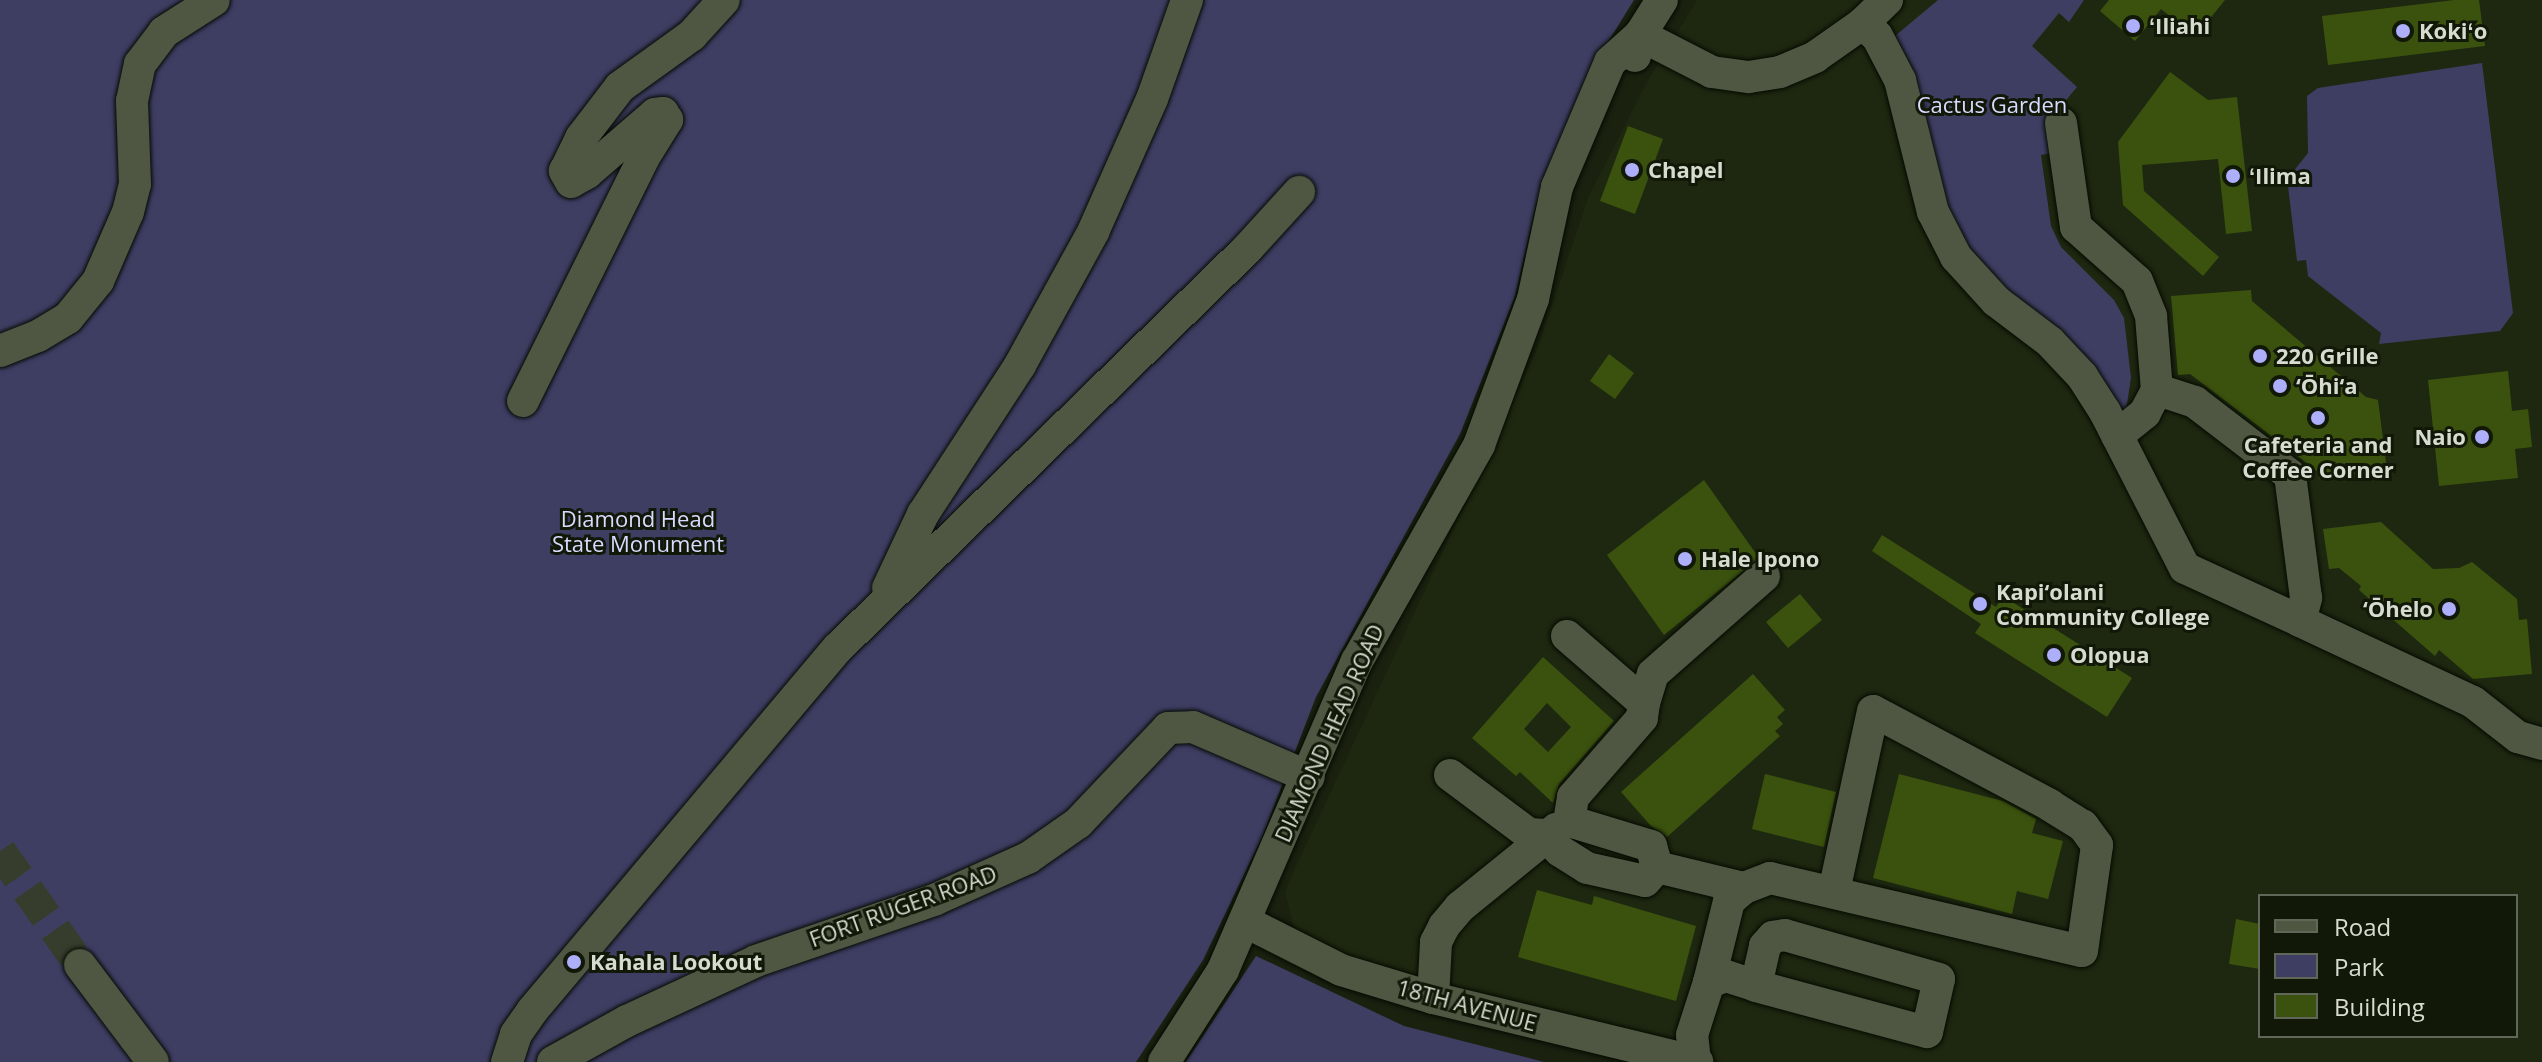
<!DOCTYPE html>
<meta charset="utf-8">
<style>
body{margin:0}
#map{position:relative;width:2542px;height:1062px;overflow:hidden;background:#1a210f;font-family:"Open Sans",sans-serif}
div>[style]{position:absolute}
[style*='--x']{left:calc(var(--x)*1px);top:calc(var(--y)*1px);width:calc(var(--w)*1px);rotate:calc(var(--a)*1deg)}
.built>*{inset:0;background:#1e2810}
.green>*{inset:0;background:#3e3e63}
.building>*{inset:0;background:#3b520e}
.minor-tunnel>*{height:32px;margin-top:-16px;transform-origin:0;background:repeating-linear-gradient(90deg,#363d2c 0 32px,transparent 0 48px)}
.roads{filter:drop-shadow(0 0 2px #050a00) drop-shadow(0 0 2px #050a00)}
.minor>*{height:32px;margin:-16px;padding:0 16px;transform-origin:16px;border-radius:16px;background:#4f5743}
.dots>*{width:22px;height:22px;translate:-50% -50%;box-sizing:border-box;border:4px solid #111807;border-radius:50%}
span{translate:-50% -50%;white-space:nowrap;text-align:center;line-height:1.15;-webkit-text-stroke:6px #111807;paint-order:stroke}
.poi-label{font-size:22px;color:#d7dcd1;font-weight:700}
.left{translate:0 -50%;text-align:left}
.right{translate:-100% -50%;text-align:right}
.park-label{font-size:22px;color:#d8daff}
.street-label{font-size:22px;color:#d7dcd1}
.legend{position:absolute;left:2258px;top:894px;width:260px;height:144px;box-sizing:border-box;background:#111807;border:2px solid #606658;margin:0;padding:10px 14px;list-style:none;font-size:24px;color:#d7dcd1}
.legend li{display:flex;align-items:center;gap:16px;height:40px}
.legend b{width:40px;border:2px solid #606658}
</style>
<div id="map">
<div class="built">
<i style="clip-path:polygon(evenodd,1697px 0,2542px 0,2542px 1062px,1723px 1062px,1352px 971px,1297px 939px,1285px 892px,1300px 858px,1537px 350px,1589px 196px,1646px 84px,1697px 0,2260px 896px,2516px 896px,2516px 1036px,2260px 1036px,2260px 896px)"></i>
</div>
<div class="green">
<i style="clip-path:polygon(0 0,1634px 0,1598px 58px,1552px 159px,1536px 204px,1515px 296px,1460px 434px,1316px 697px,1262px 837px,1203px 960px,1136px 1062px,0 1062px)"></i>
<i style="clip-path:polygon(1938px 0,2084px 0,2069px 22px,2059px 13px,2032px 46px,2077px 87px,2063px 104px,2066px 124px,2052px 153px,2041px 155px,2051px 226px,2061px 247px,2114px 300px,2124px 318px,2131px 378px,2126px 410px,2118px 412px,2016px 306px,1949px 225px,1895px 36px)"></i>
<i style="clip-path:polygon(2482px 63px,2513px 313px,2500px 331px,2379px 344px,2381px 333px,2308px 276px,2306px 260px,2297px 261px,2288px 186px,2289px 177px,2308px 153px,2307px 96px,2318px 88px)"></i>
<i style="clip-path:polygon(1256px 956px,1404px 1026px,1544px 1062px,1186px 1062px)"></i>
</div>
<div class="building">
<i style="clip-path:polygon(2109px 0,2225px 0,2195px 37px,2161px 9px,2135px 41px,2100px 11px)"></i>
<i style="clip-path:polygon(2454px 0,2479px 0,2485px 46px,2328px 65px,2322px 16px)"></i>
<i style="clip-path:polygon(2170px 72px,2208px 100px,2237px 97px,2252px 231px,2226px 234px,2218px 159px,2142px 165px,2144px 191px,2219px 257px,2203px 276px,2123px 205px,2118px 142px)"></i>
<i style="clip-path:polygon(1628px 126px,1663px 139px,1635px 214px,1600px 201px)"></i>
<i style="clip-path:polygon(2251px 290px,2252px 301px,2366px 397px,2378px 400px,2387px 470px,2319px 479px,2317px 471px,2190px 374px,2178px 375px,2171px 296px)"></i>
<i style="clip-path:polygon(1609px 354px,1634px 373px,1615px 399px,1590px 381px)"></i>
<i style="clip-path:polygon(2508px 371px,2512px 411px,2528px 409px,2532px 447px,2515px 449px,2518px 478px,2439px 486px,2428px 380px)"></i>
<i style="clip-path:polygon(1704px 480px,1759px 558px,1664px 635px,1607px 555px)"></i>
<i style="clip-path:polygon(2381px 522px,2433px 569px,2459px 568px,2472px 562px,2517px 599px,2519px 620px,2527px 619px,2532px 674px,2473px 679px,2439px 650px,2435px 656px,2359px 590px,2361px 586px,2339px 568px,2329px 569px,2323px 529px)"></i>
<i style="clip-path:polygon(1882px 535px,1996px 607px,2003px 596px,2132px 678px,2107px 717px,1975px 633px,1981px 624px,1872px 551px)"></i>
<i style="clip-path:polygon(1800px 594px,1822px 620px,1788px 648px,1766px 622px)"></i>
<i style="clip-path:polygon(evenodd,1543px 657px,1614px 721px,1559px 784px,1553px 803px,1520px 772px,1516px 776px,1472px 738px,1543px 657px,1547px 703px,1571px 727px,1548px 752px,1524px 729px,1547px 703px)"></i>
<i style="clip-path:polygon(1753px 674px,1785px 710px,1777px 717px,1783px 724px,1775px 731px,1780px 736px,1667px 837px,1651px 826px,1621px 792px)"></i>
<i style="clip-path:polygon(1765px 774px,1836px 792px,1824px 847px,1752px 829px)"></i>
<i style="clip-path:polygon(1899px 774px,2003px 801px,2036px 819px,2032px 833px,2063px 841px,2048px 899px,2017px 891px,2012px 914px,1873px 878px)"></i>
<i style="clip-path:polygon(1537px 890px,1592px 905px,1594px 896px,1696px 926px,1676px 1001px,1518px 957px)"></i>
<i style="clip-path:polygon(2236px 919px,2260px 924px,2260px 969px,2229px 964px)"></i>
</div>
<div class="minor-tunnel">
<i style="--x:0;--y:851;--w:139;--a:54.9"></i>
</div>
<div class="roads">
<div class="minor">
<i style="--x:1862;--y:24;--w:19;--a:39"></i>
<i style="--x:1877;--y:36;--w:50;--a:62.4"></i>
<i style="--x:1900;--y:80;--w:136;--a:76"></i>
<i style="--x:1933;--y:212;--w:51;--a:62.9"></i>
<i style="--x:1956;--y:257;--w:59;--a:47.7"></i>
<i style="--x:1996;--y:301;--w:68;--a:37.2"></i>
<i style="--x:2050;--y:342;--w:47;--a:46.7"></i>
<i style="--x:2082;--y:376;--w:43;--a:57.4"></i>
<i style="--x:2105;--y:412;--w:175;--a:62.9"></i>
<i style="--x:2185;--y:568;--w:127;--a:24.7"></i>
<i style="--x:2300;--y:621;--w:24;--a:-75"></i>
<i style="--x:2306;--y:598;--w:124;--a:-97.4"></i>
<i style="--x:2290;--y:475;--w:120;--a:-142.5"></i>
<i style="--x:2195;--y:402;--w:40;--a:-162"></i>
<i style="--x:1640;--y:35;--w:81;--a:27.2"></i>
<i style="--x:1712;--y:72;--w:37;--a:8"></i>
<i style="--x:1749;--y:77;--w:31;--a:-9"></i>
<i style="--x:1780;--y:72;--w:38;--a:-23"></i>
<i style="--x:1815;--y:57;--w:57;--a:-35.1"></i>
<i style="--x:1862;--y:24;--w:35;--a:-44"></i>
<i style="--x:1635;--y:56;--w:22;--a:-77"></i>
<i style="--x:1640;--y:35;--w:41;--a:-57.8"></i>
<i style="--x:2061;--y:123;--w:105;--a:81.8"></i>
<i style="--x:2076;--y:227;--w:81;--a:41.5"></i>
<i style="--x:2137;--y:281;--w:38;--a:68"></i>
<i style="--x:2151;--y:316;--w:74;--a:85.4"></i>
<i style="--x:2157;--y:390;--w:26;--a:118"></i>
<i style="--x:2145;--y:413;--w:36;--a:141"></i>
<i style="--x:0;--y:351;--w:41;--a:-21.5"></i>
<i style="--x:38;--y:336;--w:35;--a:-31"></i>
<i style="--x:68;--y:318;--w:48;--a:-51"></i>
<i style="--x:98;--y:281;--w:75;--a:-66.5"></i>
<i style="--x:128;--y:212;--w:29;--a:-76"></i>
<i style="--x:135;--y:184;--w:83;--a:-92.1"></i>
<i style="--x:132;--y:101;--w:38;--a:-78"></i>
<i style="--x:140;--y:64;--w:40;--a:-53"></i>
<i style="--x:164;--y:32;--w:59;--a:-32.6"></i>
<i style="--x:523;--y:401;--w:272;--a:-63.6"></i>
<i style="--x:644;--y:157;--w:44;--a:-58.1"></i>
<i style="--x:667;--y:120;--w:8;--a:-120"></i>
<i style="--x:663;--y:113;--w:8;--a:173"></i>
<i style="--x:655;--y:114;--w:90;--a:139.1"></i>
<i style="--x:587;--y:173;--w:18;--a:151"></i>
<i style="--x:571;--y:182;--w:13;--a:-119"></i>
<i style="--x:565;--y:171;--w:37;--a:-64"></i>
<i style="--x:581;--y:138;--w:64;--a:-52.6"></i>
<i style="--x:620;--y:87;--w:89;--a:-35.8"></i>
<i style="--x:692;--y:35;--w:47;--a:-47.6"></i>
<i style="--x:888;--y:588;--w:82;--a:-64.7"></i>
<i style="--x:923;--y:514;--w:178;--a:-56.9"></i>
<i style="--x:1020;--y:365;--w:152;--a:-61.2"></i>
<i style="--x:1093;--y:232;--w:145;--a:-66.1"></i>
<i style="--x:1152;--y:99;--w:105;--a:-70.5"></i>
<i style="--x:2300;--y:621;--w:191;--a:25.1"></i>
<i style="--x:2473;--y:702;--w:57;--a:37.9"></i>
<i style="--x:2518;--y:737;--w:25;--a:16"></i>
<i style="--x:1567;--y:636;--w:102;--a:41"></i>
<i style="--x:1644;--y:703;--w:15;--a:98"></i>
<i style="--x:1642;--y:718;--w:105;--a:131.1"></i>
<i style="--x:1573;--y:797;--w:24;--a:99"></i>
<i style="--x:1569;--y:821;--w:86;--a:17"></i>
<i style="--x:1651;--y:846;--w:22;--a:74"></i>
<i style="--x:1657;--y:867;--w:89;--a:13.6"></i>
<i style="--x:1644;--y:703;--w:30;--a:-73"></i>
<i style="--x:1653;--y:674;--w:148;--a:-41.4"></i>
<i style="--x:1450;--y:775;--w:99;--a:36.8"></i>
<i style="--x:1529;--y:834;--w:17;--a:3"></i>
<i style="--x:1546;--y:835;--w:21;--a:49"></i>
<i style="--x:1560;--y:851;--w:32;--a:32"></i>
<i style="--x:1587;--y:868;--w:59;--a:12.6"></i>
<i style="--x:1645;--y:881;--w:18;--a:-49"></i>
<i style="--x:1246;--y:922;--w:106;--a:26.8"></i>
<i style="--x:1341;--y:970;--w:96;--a:16.9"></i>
<i style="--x:1433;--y:998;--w:272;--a:13.6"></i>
<i style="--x:80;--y:965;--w:121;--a:53"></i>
<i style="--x:1709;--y:982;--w:83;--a:-76.1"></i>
<i style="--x:1729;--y:901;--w:20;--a:-41"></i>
<i style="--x:1744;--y:888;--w:28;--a:-21"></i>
<i style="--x:1770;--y:878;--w:320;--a:13.2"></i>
<i style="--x:2082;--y:951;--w:107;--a:-81.9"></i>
<i style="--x:2097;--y:845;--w:24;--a:-126"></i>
<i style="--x:2083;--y:826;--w:39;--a:-148"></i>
<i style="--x:2050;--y:805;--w:200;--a:-152"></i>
<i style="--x:1873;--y:711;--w:184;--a:102.2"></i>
<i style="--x:1433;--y:998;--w:56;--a:-86.9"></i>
<i style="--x:1436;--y:942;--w:18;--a:-63"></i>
<i style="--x:1444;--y:926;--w:25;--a:-50"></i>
<i style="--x:1460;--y:907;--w:124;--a:-39.1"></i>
<i style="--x:507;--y:1062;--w:29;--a:-72"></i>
<i style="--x:516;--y:1034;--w:28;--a:-55"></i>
<i style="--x:532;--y:1011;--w:476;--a:-49.9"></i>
<i style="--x:839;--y:647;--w:571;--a:-44.29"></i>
<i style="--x:1248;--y:248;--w:76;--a:-47.7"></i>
<i style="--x:553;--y:1062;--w:85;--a:-29"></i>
<i style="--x:627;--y:1021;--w:142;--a:-24.9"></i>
<i style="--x:756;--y:961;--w:188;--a:-18.9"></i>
<i style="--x:934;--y:900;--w:103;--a:-24.1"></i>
<i style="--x:1028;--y:858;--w:61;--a:-35"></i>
<i style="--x:1078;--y:823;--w:131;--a:-46.5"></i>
<i style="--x:1168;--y:728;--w:25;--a:-2"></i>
<i style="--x:1193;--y:727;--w:126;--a:23.3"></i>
<i style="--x:1164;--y:1062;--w:109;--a:-57.3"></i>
<i style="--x:1223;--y:970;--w:337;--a:-66.6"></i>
<i style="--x:1357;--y:661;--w:248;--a:-60.5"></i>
<i style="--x:1479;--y:445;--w:156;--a:-69.7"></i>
<i style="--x:1533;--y:299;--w:115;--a:-77.9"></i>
<i style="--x:1557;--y:187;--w:136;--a:-67"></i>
<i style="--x:1610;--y:62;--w:40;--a:-42"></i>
<i style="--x:1695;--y:1062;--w:27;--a:-96"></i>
<i style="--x:1692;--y:1035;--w:56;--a:-72.2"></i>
<i style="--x:1709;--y:982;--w:18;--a:-19"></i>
<i style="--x:1726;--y:976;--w:32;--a:18"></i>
<i style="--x:1756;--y:986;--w:177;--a:15.1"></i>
<i style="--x:1927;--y:1032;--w:54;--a:-77.2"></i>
<i style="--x:1939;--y:979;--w:160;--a:-164.1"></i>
<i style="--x:1785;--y:935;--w:12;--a:171"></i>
<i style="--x:1773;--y:937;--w:12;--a:132"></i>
<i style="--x:1765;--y:946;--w:41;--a:102.7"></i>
</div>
</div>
<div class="dots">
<i style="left:2133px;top:26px;background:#adaffb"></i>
<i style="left:2403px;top:31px;background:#adaffb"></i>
<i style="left:1632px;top:170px;background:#adaffb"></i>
<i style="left:2233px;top:176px;background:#adaffb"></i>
<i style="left:2260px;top:356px;background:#adaffb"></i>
<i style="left:2280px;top:386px;background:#adaffb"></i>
<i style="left:2318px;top:418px;background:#adaffb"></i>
<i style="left:2482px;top:437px;background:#adaffb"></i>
<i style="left:1685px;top:559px;background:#adaffb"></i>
<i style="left:1980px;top:604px;background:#adaffb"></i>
<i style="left:2449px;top:609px;background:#adaffb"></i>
<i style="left:2054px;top:655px;background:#adaffb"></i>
<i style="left:574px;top:962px;background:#adaffb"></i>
</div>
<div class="poi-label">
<span class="left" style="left:2149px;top:26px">ʻIliahi</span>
<span class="left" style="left:2419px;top:31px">Kokiʻo</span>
<span class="left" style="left:1648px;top:170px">Chapel</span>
<span class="left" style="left:2249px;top:176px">ʻIlima</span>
<span class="left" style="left:2276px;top:356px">220 Grille</span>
<span class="left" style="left:2296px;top:386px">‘Ōhi‘a</span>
<span class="right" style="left:2466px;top:437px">Naio</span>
<span style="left:2318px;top:457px">Cafeteria and<br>Coffee Corner</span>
<span class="left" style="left:1701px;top:559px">Hale Ipono</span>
<span class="left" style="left:1996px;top:604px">Kapi‘olani<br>Community College</span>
<span class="right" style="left:2433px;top:609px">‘Ōhelo</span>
<span class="left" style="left:2070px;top:655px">Olopua</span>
<span class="left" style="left:590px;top:962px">Kahala Lookout</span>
</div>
<div class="park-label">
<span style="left:1992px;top:105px">Cactus Garden</span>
<span style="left:638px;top:531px">Diamond Head<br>State Monument</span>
</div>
<div class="street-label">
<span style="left:1329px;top:733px;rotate:-66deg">DIAMOND HEAD ROAD</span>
<span style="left:903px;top:906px;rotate:-20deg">FORT RUGER ROAD</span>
<span style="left:1467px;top:1005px;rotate:15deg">18TH AVENUE</span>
</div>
<ul class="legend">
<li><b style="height:10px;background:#4f5743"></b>Road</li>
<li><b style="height:22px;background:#3e3e63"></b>Park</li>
<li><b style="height:22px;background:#3b520e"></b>Building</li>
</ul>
</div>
